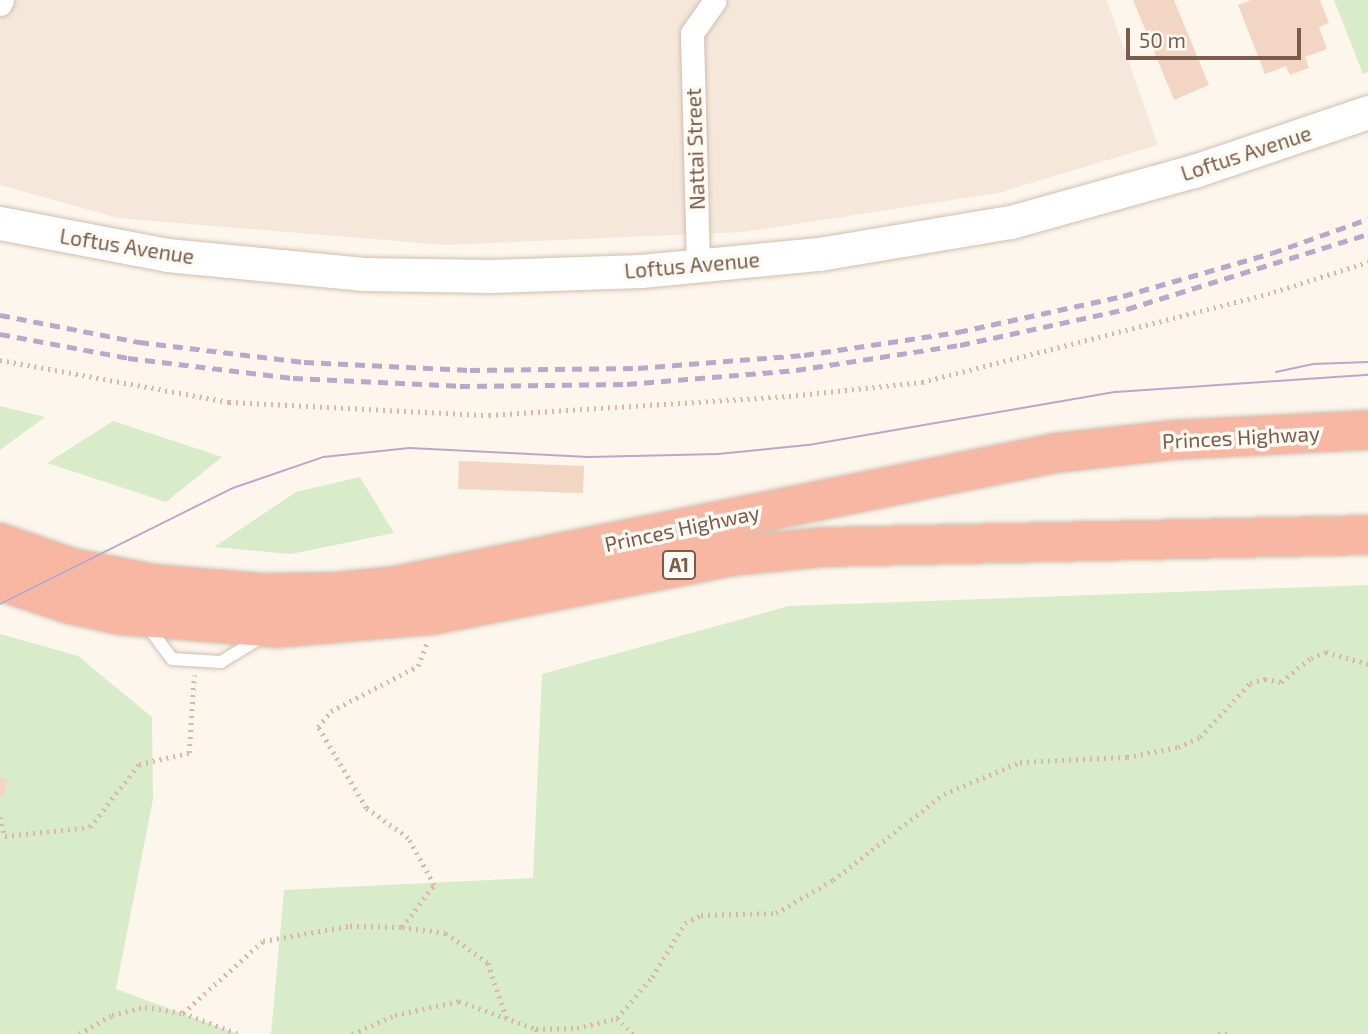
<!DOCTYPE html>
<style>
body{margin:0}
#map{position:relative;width:1368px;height:1034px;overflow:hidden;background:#fdf6ec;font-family:"Exo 2",sans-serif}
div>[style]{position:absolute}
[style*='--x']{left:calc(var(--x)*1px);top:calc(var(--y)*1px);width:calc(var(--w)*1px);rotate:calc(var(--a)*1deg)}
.residential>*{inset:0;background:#f5e8da}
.green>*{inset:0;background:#d8ecc9}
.building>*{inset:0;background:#f3d5c3}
.path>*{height:4.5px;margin-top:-2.25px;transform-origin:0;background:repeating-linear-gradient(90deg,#d9b8a5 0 2px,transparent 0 7px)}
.roads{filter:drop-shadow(0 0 2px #d1beb0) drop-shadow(0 0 2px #d1beb0)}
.lane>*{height:12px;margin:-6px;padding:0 6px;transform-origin:6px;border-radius:6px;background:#fff}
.street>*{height:23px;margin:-11.5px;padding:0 11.5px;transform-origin:11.5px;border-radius:11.5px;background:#fff}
.secondary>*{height:33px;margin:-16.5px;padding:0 16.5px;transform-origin:16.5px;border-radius:16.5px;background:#fff}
.highway>*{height:38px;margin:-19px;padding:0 19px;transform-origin:19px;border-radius:19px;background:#f7b7a3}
.tram>*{height:2px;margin:-1px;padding:0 1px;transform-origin:1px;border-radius:1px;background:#b9a8c9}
.rail>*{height:5px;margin-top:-2.5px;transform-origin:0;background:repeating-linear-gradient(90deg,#b9a8c9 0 10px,transparent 0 17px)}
span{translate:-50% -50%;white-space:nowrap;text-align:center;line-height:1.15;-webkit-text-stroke:7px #fffaf3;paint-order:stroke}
.shield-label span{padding:2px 5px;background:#fffaf3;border:2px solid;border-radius:5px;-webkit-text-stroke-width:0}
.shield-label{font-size:19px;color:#7a5c4d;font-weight:700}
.street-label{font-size:21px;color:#7a5c4d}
.scale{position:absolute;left:1126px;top:28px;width:175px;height:32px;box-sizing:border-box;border:4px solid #7a5c4d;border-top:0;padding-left:9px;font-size:21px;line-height:24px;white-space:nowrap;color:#7a5c4d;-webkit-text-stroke:5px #fffaf3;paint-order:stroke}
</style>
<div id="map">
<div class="residential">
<i style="clip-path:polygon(0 0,1107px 0,1158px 145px,998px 193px,744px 232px,445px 245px,118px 218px,0 185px)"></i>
</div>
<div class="green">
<i style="clip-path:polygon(1334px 0,1368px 0,1368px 72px,1363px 74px)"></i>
<i style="clip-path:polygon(0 406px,45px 417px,0 450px)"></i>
<i style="clip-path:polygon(113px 421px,222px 457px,166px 502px,47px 463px)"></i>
<i style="clip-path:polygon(360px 477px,394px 533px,291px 554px,214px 547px,296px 492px)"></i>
<i style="clip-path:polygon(1368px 585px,1368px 1034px,271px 1034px,284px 890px,533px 878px,542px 674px,789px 606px)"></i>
<i style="clip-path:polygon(0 634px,78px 656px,152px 717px,153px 799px,116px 989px,238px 1034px,0 1034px)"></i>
</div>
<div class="building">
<i style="clip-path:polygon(1133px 0,1174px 0,1209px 85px,1174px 100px)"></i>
<i style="clip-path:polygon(1251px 0,1320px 0,1329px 23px,1319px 27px,1327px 49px,1305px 57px,1309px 68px,1290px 75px,1286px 66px,1265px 74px,1238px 5px)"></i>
<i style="clip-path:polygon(459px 461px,584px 466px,583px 493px,458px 489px)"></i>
<i style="clip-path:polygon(0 776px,8px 780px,3px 797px,0 796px)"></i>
</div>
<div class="path">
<i style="--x:0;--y:360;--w:233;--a:10.4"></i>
<i style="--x:229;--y:402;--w:260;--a:2.9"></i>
<i style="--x:489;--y:415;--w:301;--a:-3.6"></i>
<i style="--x:789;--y:396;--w:134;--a:-6"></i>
<i style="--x:922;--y:382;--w:363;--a:-14.3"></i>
<i style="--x:1274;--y:292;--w:99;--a:-17.7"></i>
<i style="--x:0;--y:817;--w:20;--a:75"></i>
<i style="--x:5;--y:836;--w:85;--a:-6"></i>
<i style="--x:90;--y:827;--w:80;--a:-52.1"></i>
<i style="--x:139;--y:764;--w:51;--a:-12.4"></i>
<i style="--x:189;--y:753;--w:78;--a:-86.3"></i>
<i style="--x:402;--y:927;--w:44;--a:7.8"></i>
<i style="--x:446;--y:933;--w:52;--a:35.5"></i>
<i style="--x:488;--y:963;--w:59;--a:71.3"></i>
<i style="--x:183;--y:1013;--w:108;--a:-42"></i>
<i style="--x:263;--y:941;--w:88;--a:-9.8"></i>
<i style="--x:350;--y:926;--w:52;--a:1.1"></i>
<i style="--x:402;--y:927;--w:53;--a:-52.7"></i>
<i style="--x:434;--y:885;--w:54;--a:-119"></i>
<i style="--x:408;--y:838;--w:52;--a:-144.5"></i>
<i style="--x:366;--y:808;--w:94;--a:-120.7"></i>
<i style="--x:318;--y:727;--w:21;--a:-51"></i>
<i style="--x:331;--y:711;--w:98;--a:-27.3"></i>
<i style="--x:418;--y:666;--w:25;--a:-69"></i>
<i style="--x:617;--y:1018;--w:23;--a:45"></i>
<i style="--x:536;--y:1029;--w:41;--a:-1.4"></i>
<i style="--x:577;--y:1028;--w:41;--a:-14"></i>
<i style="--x:617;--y:1018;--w:54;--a:-49.5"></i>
<i style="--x:652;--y:977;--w:63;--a:-58.6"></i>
<i style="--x:685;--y:923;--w:18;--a:-27"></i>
<i style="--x:701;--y:915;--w:75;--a:-1.5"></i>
<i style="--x:776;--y:913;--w:66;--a:-30.1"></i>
<i style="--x:833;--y:880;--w:140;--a:-37.8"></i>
<i style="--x:944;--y:794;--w:82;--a:-22.8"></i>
<i style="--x:1020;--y:762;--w:107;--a:-2.7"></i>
<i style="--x:1127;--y:757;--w:52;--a:-11.1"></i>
<i style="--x:1178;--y:747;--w:24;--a:-24"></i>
<i style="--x:1200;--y:737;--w:74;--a:-47.2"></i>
<i style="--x:1250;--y:683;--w:16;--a:-15"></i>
<i style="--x:1265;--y:679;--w:16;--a:11"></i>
<i style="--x:1281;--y:682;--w:38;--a:-39"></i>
<i style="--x:1311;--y:658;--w:16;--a:-22"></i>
<i style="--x:1326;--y:652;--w:44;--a:15.9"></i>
<i style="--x:79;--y:1034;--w:38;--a:-30"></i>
<i style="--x:112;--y:1015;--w:34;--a:-14"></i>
<i style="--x:145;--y:1007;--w:38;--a:9"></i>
<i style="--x:183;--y:1013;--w:60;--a:20.6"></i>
<i style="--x:352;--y:1034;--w:47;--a:-23.8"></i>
<i style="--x:395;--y:1015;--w:66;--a:-12.3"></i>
<i style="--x:459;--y:1001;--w:82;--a:20"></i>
<i style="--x:536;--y:1029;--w:6;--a:59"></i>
<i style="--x:1218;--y:1034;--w:9;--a:0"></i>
</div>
<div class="roads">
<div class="lane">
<i style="--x:147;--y:625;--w:42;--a:53.7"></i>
<i style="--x:172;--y:659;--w:49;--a:3.5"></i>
<i style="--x:221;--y:662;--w:48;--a:-31.4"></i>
</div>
<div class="street">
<i style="--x:0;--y:4;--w:4;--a:-63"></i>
<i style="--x:698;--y:265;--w:232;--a:-91.5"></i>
<i style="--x:692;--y:33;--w:39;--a:-55"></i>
</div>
<div class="secondary">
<i style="--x:0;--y:223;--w:170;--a:10.8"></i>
<i style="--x:167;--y:255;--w:198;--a:5.5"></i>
<i style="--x:364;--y:274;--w:127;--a:0.9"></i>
<i style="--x:491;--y:276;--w:150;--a:-1.9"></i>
<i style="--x:641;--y:271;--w:179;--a:-5.5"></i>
<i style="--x:819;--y:254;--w:195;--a:-9.5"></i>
<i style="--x:1011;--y:222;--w:190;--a:-15.6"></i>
<i style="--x:1194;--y:171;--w:184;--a:-18.7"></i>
</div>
<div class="highway">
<i style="--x:0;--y:543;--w:76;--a:19.1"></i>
<i style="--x:72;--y:568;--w:84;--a:11"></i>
<i style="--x:154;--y:584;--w:108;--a:4.8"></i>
<i style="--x:262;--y:593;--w:73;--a:-0.8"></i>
<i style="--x:335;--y:592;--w:60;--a:-5.7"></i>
<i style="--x:395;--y:586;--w:673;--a:-11.39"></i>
<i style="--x:1055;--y:453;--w:118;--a:-6.3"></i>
<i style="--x:1172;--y:440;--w:196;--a:-2.9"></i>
<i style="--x:0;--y:581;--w:73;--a:18.4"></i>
<i style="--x:69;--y:604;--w:51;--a:12.4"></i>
<i style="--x:119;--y:615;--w:159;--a:4.7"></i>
<i style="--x:277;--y:628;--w:156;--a:-4.8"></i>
<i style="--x:432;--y:615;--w:306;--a:-11.1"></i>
<i style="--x:732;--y:556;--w:92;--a:-5.6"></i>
<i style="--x:824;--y:547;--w:544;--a:-1.26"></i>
</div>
</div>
<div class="tram">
<i style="--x:1276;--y:372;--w:38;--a:-12"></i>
<i style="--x:1313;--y:364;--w:55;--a:-2.1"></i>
<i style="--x:0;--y:604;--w:260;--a:-26.5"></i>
<i style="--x:233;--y:488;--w:95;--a:-19"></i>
<i style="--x:323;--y:457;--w:87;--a:-5.9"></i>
<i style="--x:410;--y:448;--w:179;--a:2.9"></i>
<i style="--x:589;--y:457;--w:129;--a:-1.3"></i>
<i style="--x:718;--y:454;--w:90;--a:-5.7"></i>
<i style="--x:808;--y:445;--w:313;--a:-9.8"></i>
<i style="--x:1116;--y:392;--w:253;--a:-3.9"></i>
</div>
<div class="rail">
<i style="--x:0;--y:315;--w:142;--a:11"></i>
<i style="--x:139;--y:342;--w:166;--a:6.9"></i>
<i style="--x:304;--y:362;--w:166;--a:2.8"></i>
<i style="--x:470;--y:370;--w:168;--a:-0.7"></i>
<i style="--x:638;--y:368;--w:167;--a:-4.5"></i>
<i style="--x:804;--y:355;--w:156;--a:-8.5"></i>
<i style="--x:958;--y:332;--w:169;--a:-12.3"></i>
<i style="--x:1123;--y:296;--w:155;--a:-16.1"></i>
<i style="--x:1272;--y:253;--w:102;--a:-19.5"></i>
<i style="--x:0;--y:334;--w:130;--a:10.6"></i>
<i style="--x:128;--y:358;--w:166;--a:6.9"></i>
<i style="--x:293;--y:378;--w:167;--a:2.7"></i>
<i style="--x:460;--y:386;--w:167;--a:-0.7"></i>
<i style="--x:627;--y:384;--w:170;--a:-4.7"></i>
<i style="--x:796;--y:370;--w:166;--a:-8.7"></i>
<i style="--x:960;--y:345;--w:171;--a:-12.2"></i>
<i style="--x:1127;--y:309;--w:252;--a:-17.3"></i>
</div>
<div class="shield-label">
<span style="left:679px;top:565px">A1</span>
</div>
<div class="street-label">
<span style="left:695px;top:149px;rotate:-92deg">Nattai Street</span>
<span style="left:1246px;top:153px;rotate:-18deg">Loftus Avenue</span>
<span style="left:127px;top:246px;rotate:9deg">Loftus Avenue</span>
<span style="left:692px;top:265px;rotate:-5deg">Loftus Avenue</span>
<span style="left:1241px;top:437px;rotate:-3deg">Princes Highway</span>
<span style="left:682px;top:528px;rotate:-12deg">Princes Highway</span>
</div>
<div class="scale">50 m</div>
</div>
